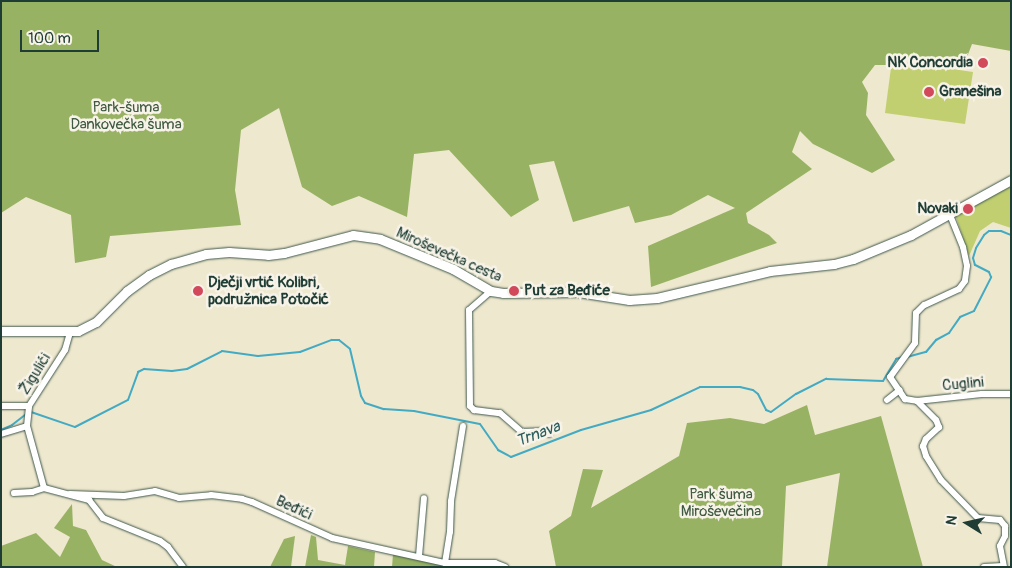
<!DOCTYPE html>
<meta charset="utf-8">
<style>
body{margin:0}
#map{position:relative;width:1012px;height:568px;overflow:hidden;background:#eee8ce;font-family:Pangolin,sans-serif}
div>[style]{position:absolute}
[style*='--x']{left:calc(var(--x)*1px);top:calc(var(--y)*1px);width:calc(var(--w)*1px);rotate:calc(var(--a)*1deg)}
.green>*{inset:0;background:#c1cf71}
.forest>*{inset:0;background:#98b263}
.stream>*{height:2px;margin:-1px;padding:0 1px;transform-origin:1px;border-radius:1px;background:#43aac3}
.roads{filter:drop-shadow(0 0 1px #3e574b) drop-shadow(0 0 1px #3e574b)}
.street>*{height:6px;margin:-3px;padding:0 3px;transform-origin:3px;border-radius:3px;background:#fff}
.secondary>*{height:9px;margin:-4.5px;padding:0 4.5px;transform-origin:4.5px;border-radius:4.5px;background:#fff}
.dots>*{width:14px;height:14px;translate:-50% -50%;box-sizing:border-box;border:2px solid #f7f3e8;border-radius:50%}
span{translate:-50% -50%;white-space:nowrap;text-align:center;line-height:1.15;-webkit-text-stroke:5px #f7f3e8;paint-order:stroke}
.poi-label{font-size:15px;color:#1f3d34;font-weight:700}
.right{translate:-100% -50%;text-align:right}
.left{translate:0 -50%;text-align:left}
.park-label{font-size:15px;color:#3f5a40}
.street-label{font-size:15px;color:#1f3d34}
.water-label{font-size:16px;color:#2a5e5f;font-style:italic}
.frame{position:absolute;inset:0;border:2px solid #1f3d34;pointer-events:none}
.north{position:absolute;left:942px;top:498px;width:50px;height:50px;-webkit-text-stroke:4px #f7f3e8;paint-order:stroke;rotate:280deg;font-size:14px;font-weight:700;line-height:20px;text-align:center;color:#1f3d34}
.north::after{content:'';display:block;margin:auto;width:18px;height:22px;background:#1f3d34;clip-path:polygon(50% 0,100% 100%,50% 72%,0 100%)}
.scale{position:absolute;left:20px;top:30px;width:79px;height:22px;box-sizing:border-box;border:2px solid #1f3d34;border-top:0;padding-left:6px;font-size:15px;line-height:18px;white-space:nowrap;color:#1f3d34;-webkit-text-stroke:4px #f7f3e8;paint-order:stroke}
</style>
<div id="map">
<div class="green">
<i style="clip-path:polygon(892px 60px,973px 72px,965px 124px,885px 113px)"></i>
<i style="clip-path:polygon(1011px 183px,1011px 228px,993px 222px,980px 231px,969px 256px,955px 214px)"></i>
</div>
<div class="forest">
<i style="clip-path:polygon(1px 1px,1011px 1px,1011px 51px,972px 44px,964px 65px,897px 57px,889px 65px,875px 65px,862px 82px,868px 93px,866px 115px,895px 160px,872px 173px,813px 144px,800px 131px,792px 152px,812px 169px,746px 213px,748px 223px,769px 235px,777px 243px,651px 287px,648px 246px,735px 208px,708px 195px,671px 215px,635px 223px,629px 206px,573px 222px,554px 161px,529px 165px,539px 200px,511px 217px,449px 150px,414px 154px,407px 217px,359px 196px,332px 206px,302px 187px,279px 108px,241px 130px,235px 190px,241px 225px,110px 236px,106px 257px,75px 263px,71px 215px,26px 197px,1px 213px)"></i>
<i style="clip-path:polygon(807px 405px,815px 435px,881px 416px,923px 567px,827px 567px,840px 473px,786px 486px,782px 567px,556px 567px,549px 531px,571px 516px,583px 469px,603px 470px,591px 508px,679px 456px,687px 423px,730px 418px,764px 424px)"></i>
<i style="clip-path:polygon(72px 504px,73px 526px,86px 530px,102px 560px,117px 567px,1px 567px,1px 546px,36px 533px,60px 557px,70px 537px,54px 528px)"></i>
<i style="clip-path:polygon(311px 535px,316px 537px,318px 560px,345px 565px,348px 546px,375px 552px,374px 567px,305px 567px)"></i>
<i style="clip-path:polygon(295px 536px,291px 567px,270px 567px,284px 539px)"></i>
<i style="clip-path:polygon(393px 554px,496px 566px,505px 567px,392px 567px)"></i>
</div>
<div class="stream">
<i style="--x:907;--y:357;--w:20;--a:-15"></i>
<i style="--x:926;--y:352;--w:16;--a:-50"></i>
<i style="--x:936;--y:340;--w:15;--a:-28"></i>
<i style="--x:949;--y:333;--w:19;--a:-55"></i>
<i style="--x:960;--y:317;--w:15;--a:-23"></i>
<i style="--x:974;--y:311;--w:38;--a:-63"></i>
<i style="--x:991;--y:277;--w:5;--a:-112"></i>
<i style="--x:989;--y:272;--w:16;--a:-153"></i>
<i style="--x:975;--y:265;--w:7;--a:-106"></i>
<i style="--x:973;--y:258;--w:10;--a:-73"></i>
<i style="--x:976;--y:248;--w:15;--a:-58"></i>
<i style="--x:984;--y:235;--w:6;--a:-39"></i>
<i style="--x:989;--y:231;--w:12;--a:0"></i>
<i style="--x:1001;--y:231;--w:11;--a:22"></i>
<i style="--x:31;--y:412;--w:46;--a:18.8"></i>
<i style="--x:75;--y:427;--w:59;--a:-27"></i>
<i style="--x:128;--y:400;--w:30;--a:-70"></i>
<i style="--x:138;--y:372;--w:7;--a:-27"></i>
<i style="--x:144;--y:369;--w:28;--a:4"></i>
<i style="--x:172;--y:371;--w:15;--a:-8"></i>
<i style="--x:187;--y:369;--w:39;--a:-27"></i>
<i style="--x:222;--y:351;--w:36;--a:8"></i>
<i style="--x:258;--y:356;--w:42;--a:-5.4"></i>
<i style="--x:300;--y:352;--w:34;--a:-21"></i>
<i style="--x:332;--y:340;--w:7;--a:0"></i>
<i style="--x:339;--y:340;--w:14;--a:39"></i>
<i style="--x:350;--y:349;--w:48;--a:76.8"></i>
<i style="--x:361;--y:396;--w:8;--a:60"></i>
<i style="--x:365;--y:403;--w:20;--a:18"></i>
<i style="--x:384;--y:409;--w:30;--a:4"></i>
<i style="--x:414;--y:411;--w:67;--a:11.1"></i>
<i style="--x:480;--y:424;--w:32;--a:55"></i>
<i style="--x:498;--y:450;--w:15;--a:28"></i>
<i style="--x:511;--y:457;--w:75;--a:-21.1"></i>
<i style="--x:581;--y:430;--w:73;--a:-15.9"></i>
<i style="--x:651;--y:410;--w:54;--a:-25.1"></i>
<i style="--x:700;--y:387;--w:40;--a:0"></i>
<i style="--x:740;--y:387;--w:13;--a:13"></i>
<i style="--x:753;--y:390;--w:6;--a:39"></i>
<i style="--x:758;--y:394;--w:18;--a:63"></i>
<i style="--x:766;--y:410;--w:5;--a:22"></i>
<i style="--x:771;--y:412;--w:31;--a:-36"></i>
<i style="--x:796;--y:394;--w:34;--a:-27"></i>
<i style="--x:826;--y:379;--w:57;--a:2"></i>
<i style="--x:883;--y:381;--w:26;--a:-59"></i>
<i style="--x:896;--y:359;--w:6;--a:-18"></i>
<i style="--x:1;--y:430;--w:12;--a:-24"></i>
<i style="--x:12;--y:425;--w:18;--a:-38"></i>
</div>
<div class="roads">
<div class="street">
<i style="--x:950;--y:215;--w:35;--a:68"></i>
<i style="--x:963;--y:247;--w:19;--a:78"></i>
<i style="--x:967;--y:266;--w:15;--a:98"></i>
<i style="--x:965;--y:281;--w:10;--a:127"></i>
<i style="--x:959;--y:289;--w:38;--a:155"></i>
<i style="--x:924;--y:305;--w:11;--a:135"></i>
<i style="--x:916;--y:313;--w:30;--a:92"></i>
<i style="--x:915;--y:343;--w:42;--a:126.3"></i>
<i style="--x:890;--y:377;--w:27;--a:56"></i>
<i style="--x:905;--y:399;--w:12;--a:9"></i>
<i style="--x:917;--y:401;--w:65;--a:-6.1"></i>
<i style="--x:982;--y:394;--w:29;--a:0"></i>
<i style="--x:491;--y:291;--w:29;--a:139"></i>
<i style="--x:469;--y:310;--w:96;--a:89.4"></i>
<i style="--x:470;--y:406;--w:6;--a:45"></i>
<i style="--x:474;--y:410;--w:26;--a:7"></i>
<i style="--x:500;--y:413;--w:29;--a:41"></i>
<i style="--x:522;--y:432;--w:26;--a:-2"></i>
<i style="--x:548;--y:431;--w:3;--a:72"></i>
<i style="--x:887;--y:400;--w:16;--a:-38"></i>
<i style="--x:917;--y:401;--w:27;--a:45"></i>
<i style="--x:936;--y:420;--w:8;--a:67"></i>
<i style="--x:939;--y:427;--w:18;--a:137"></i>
<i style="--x:926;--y:439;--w:8;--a:113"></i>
<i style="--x:923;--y:446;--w:10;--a:73"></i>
<i style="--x:926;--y:456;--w:28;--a:58"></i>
<i style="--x:941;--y:480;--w:53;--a:45.8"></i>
<i style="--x:978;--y:518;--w:22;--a:5"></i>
<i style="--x:1000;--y:520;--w:8;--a:50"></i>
<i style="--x:1005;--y:526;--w:10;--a:90"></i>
<i style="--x:1005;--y:536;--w:11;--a:117"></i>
<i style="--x:1000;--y:546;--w:21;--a:79"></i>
<i style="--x:1;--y:406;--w:28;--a:0"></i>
<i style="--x:1;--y:434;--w:27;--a:-17"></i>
<i style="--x:44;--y:488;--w:64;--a:-105.3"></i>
<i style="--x:27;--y:426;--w:20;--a:-84"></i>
<i style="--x:29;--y:406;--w:67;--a:-57.3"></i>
<i style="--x:65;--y:350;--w:19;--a:-74"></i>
<i style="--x:44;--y:488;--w:47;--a:14.9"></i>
<i style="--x:89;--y:500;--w:23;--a:52"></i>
<i style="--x:103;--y:518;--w:61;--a:22"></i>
<i style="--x:160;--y:541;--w:10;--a:37"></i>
<i style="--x:168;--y:547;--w:25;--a:53"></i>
<i style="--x:14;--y:493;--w:18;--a:-3"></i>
<i style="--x:32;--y:492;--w:13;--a:-18"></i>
<i style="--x:70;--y:494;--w:54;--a:2.1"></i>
<i style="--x:124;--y:496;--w:31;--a:-9"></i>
<i style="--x:155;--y:491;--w:25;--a:16"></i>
<i style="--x:179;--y:498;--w:32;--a:-5"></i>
<i style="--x:211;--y:495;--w:31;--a:7"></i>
<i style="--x:242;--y:499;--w:10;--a:17"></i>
<i style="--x:252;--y:502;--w:88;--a:24.2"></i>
<i style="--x:332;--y:538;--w:116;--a:12.5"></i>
<i style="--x:445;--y:563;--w:50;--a:0"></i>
<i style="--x:495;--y:563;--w:11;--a:22"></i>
<i style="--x:419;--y:556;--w:58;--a:-85.1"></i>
<i style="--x:445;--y:563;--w:31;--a:-81"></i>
<i style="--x:450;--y:532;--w:31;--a:-88"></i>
<i style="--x:451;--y:501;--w:76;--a:-80.9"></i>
<i style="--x:984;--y:567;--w:19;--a:-3"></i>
</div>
<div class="secondary">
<i style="--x:1;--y:331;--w:77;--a:0"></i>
<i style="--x:78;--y:331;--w:20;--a:-27"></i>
<i style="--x:96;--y:322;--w:44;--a:-45"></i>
<i style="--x:127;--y:291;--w:27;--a:-36"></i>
<i style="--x:149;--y:275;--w:25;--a:-27"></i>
<i style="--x:171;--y:264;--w:36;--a:-16"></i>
<i style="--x:206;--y:254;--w:23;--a:-5"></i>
<i style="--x:229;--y:252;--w:39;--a:4"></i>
<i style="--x:268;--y:255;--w:16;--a:-7"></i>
<i style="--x:284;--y:253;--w:71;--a:-14.6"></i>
<i style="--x:353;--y:235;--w:27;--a:8"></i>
<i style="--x:380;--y:239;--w:79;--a:22.3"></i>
<i style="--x:453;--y:269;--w:44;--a:30.1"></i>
<i style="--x:491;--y:291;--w:12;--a:9"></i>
<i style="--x:503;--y:293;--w:75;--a:-0.8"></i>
<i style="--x:578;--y:292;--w:52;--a:8.9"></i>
<i style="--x:629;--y:300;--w:28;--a:-4"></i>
<i style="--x:657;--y:298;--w:116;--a:-13.4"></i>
<i style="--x:770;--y:271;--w:64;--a:-6.2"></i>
<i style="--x:834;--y:264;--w:20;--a:-15"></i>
<i style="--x:853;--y:259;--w:63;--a:-22.5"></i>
<i style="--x:911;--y:235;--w:114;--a:-28.8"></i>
</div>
</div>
<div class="dots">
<i style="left:983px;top:63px;background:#d1495b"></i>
<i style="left:929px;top:92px;background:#d1495b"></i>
<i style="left:968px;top:209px;background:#d1495b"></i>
<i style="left:198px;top:291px;background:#d1495b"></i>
<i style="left:514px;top:291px;background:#d1495b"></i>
</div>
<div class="poi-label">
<span class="right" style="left:973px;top:63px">NK Concordia</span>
<span class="left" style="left:939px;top:92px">Granešina</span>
<span class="right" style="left:958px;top:209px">Novaki</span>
<span class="left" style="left:208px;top:291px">Dječji vrtić Kolibri,<br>podružnica Potočić</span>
<span class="left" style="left:524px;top:291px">Put za Beđiće</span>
</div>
<div class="park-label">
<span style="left:126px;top:116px">Park-šuma<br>Dankovečka šuma</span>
<span style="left:721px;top:503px">Park šuma<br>Miroševečina</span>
</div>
<div class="street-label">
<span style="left:449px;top:255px;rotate:24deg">Miroševečka cesta</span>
<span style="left:35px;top:374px;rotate:-58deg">Žigulići</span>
<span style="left:963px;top:384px;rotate:-5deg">Cuglini</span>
<span style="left:294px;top:508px;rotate:25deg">Beđići</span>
</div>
<div class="water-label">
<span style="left:538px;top:434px;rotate:-21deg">Trnava</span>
</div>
<div class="frame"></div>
<div class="north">N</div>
<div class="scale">100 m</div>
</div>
